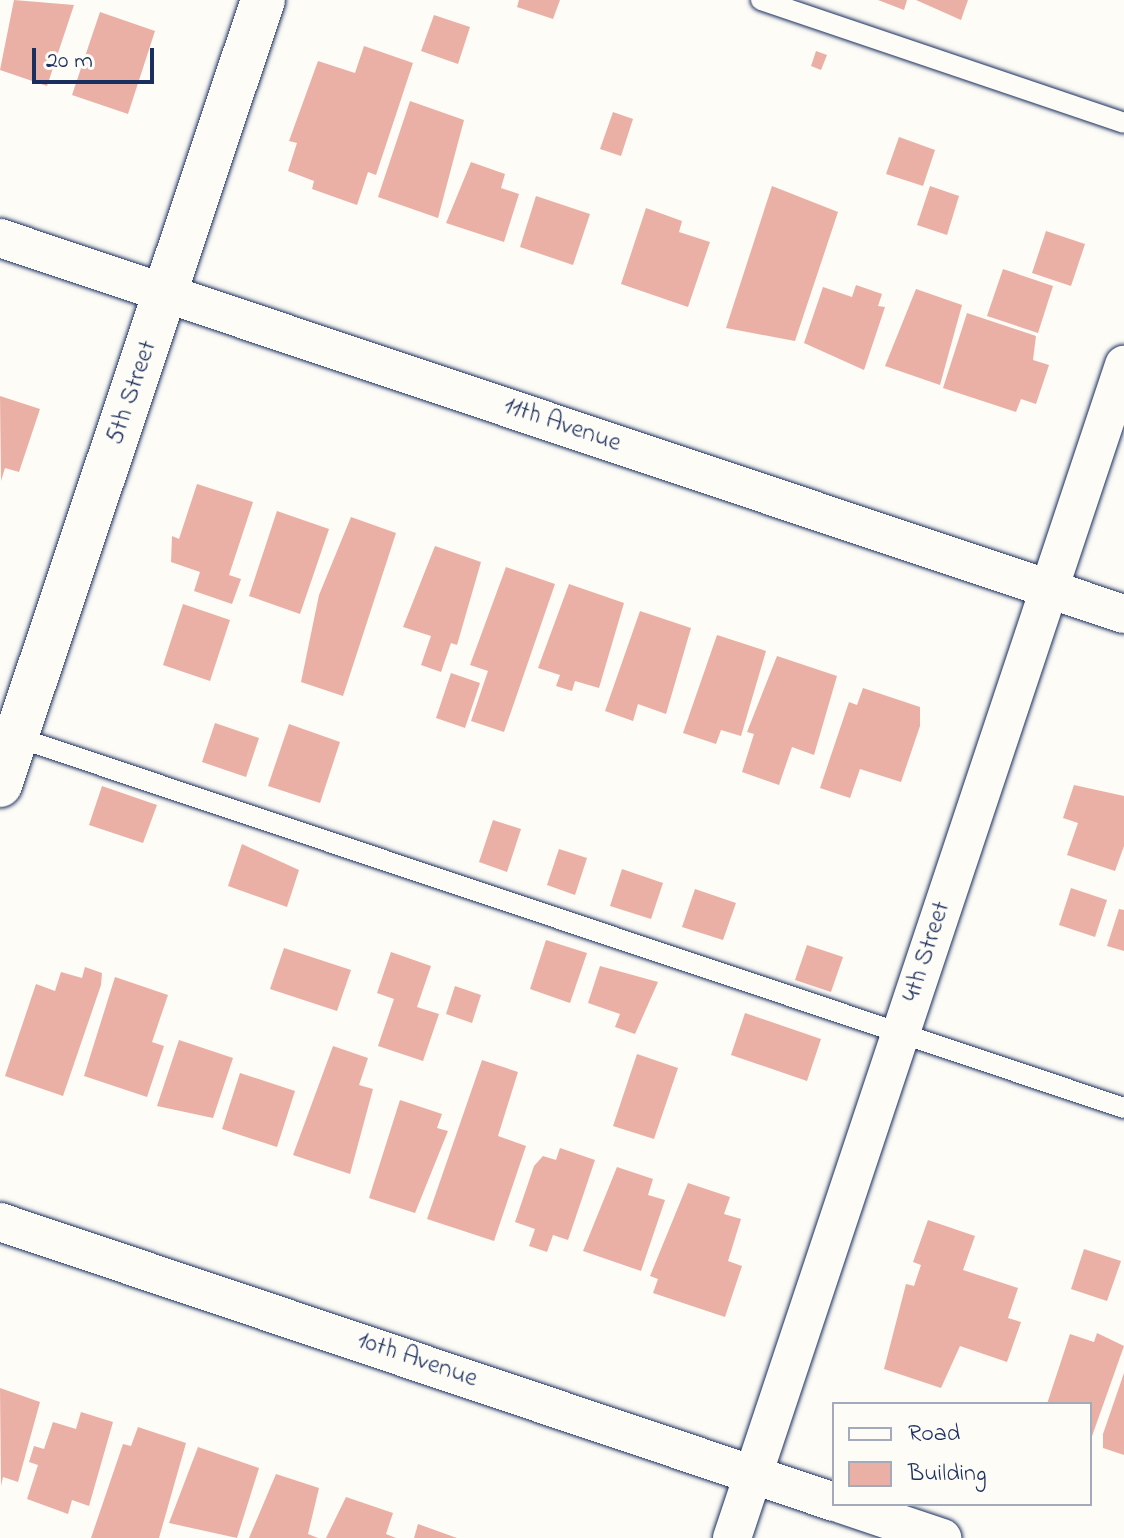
<!DOCTYPE html>
<style>
body{margin:0}
#map{position:relative;width:1124px;height:1538px;overflow:hidden;background:#fdfcf7;font-family:"Indie Flower",sans-serif}
div>[style]{position:absolute}
[style*='--x']{left:calc(var(--x)*1px);top:calc(var(--y)*1px);width:calc(var(--w)*1px);rotate:calc(var(--a)*1deg)}
.building>*{inset:0;background:#eab0a5}
.roads{filter:drop-shadow(0 0 2px #1b2f5e) drop-shadow(0 0 2px #1b2f5e)}
.lane>*{height:20px;margin:-10px;padding:0 10px;transform-origin:10px;border-radius:10px;background:#fdfcf7}
.street>*{height:38px;margin:-19px;padding:0 19px;transform-origin:19px;border-radius:19px;background:#fdfcf7}
.primary>*{height:44px;margin:-22px;padding:0 22px;transform-origin:22px;border-radius:22px;background:#fdfcf7}
span{translate:-50% -50%;white-space:nowrap;text-align:center;line-height:1.15;-webkit-text-stroke:6px #fdfcf7;paint-order:stroke}
.street-label{font-size:26px;color:#1b2f5e}
.legend{position:absolute;left:832px;top:1402px;width:260px;height:104px;box-sizing:border-box;background:#fdfcf7;border:2px solid #a3aaba;margin:0;padding:10px 14px;list-style:none;font-size:24px;color:#1b2f5e}
.legend li{display:flex;align-items:center;gap:16px;height:40px}
.legend b{width:40px;border:2px solid #a3aaba}
.scale{position:absolute;left:32px;top:48px;width:122px;height:36px;box-sizing:border-box;border:4px solid #1b2f5e;border-top:0;padding-left:10px;font-size:24px;line-height:28px;white-space:nowrap;color:#1b2f5e;-webkit-text-stroke:6px #fdfcf7;paint-order:stroke}
</style>
<div id="map">
<div class="building">
<i style="clip-path:polygon(14px 0,74px 5px,47px 86px,0 70px)"></i>
<i style="clip-path:polygon(519px 0,560px 0,553px 19px,517px 7px)"></i>
<i style="clip-path:polygon(878px 0,907px 0,904px 10px)"></i>
<i style="clip-path:polygon(916px 0,968px 0,961px 20px)"></i>
<i style="clip-path:polygon(100px 12px,155px 31px,128px 114px,72px 95px)"></i>
<i style="clip-path:polygon(434px 15px,470px 27px,458px 64px,421px 51px)"></i>
<i style="clip-path:polygon(364px 46px,413px 63px,376px 175px,368px 172px,357px 205px,312px 189px,314px 181px,288px 171px,297px 143px,289px 141px,318px 61px,355px 73px)"></i>
<i style="clip-path:polygon(816px 51px,827px 55px,821px 70px,811px 66px)"></i>
<i style="clip-path:polygon(410px 101px,464px 120px,438px 218px,378px 197px)"></i>
<i style="clip-path:polygon(613px 112px,633px 119px,621px 156px,600px 149px)"></i>
<i style="clip-path:polygon(899px 137px,935px 150px,923px 186px,886px 174px)"></i>
<i style="clip-path:polygon(471px 162px,505px 174px,501px 188px,519px 194px,504px 242px,446px 223px)"></i>
<i style="clip-path:polygon(772px 186px,838px 212px,795px 341px,726px 328px)"></i>
<i style="clip-path:polygon(930px 186px,959px 196px,947px 235px,917px 225px)"></i>
<i style="clip-path:polygon(536px 196px,590px 214px,573px 265px,520px 247px)"></i>
<i style="clip-path:polygon(646px 208px,682px 221px,679px 232px,710px 242px,688px 307px,621px 284px)"></i>
<i style="clip-path:polygon(1046px 231px,1085px 244px,1071px 286px,1032px 273px)"></i>
<i style="clip-path:polygon(1003px 269px,1053px 286px,1038px 333px,987px 316px)"></i>
<i style="clip-path:polygon(856px 285px,882px 294px,878px 306px,885px 307px,864px 370px,804px 343px,823px 287px,852px 297px)"></i>
<i style="clip-path:polygon(916px 289px,962px 305px,940px 385px,885px 366px)"></i>
<i style="clip-path:polygon(967px 313px,1036px 336px,1033px 360px,1049px 365px,1036px 404px,1021px 399px,1016px 412px,943px 388px)"></i>
<i style="clip-path:polygon(0 396px,40px 409px,19px 472px,5px 468px,1px 481px)"></i>
<i style="clip-path:polygon(197px 484px,253px 502px,229px 575px,241px 579px,232px 604px,194px 591px,200px 572px,171px 562px,172px 536px,179px 539px)"></i>
<i style="clip-path:polygon(277px 511px,329px 529px,300px 614px,249px 596px)"></i>
<i style="clip-path:polygon(351px 517px,396px 533px,343px 696px,301px 682px,319px 595px)"></i>
<i style="clip-path:polygon(435px 546px,481px 562px,457px 645px,451px 643px,441px 672px,421px 665px,431px 636px,403px 627px)"></i>
<i style="clip-path:polygon(506px 567px,555px 584px,504px 732px,471px 721px,488px 671px,470px 665px)"></i>
<i style="clip-path:polygon(569px 584px,624px 603px,599px 688px,575px 681px,572px 691px,556px 686px,560px 675px,538px 668px)"></i>
<i style="clip-path:polygon(183px 604px,230px 620px,210px 681px,163px 665px)"></i>
<i style="clip-path:polygon(640px 611px,691px 628px,666px 714px,638px 704px,633px 721px,605px 711px)"></i>
<i style="clip-path:polygon(717px 635px,766px 651px,741px 736px,721px 730px,716px 744px,683px 733px)"></i>
<i style="clip-path:polygon(777px 656px,837px 676px,814px 755px,792px 747px,779px 785px,742px 772px,754px 734px,747px 732px)"></i>
<i style="clip-path:polygon(451px 673px,480px 683px,465px 728px,436px 718px)"></i>
<i style="clip-path:polygon(863px 688px,920px 707px,920px 726px,901px 782px,860px 769px,850px 798px,820px 788px,849px 702px,857px 705px)"></i>
<i style="clip-path:polygon(215px 723px,259px 738px,246px 777px,202px 762px)"></i>
<i style="clip-path:polygon(289px 724px,340px 742px,320px 803px,268px 786px)"></i>
<i style="clip-path:polygon(1074px 785px,1124px 796px,1124px 846px,1115px 871px,1067px 855px,1078px 823px,1063px 818px)"></i>
<i style="clip-path:polygon(102px 786px,157px 805px,143px 843px,89px 825px)"></i>
<i style="clip-path:polygon(493px 820px,521px 829px,507px 872px,479px 862px)"></i>
<i style="clip-path:polygon(242px 844px,299px 870px,287px 907px,228px 886px)"></i>
<i style="clip-path:polygon(559px 849px,587px 858px,575px 895px,547px 885px)"></i>
<i style="clip-path:polygon(622px 869px,663px 883px,651px 919px,610px 906px)"></i>
<i style="clip-path:polygon(1071px 888px,1107px 900px,1095px 937px,1059px 925px)"></i>
<i style="clip-path:polygon(695px 889px,736px 903px,723px 940px,682px 927px)"></i>
<i style="clip-path:polygon(1119px 909px,1124px 910px,1124px 951px,1107px 946px)"></i>
<i style="clip-path:polygon(546px 940px,587px 953px,570px 1003px,530px 989px)"></i>
<i style="clip-path:polygon(807px 945px,843px 957px,831px 992px,795px 980px)"></i>
<i style="clip-path:polygon(284px 948px,351px 970px,337px 1011px,270px 989px)"></i>
<i style="clip-path:polygon(391px 952px,431px 966px,417px 1007px,439px 1014px,423px 1061px,378px 1046px,394px 999px,377px 993px)"></i>
<i style="clip-path:polygon(600px 966px,658px 982px,635px 1034px,615px 1027px,620px 1014px,588px 1003px)"></i>
<i style="clip-path:polygon(85px 967px,102px 973px,101px 985px,63px 1096px,5px 1076px,36px 984px,55px 991px,61px 972px,82px 978px)"></i>
<i style="clip-path:polygon(115px 977px,168px 995px,152px 1042px,164px 1046px,147px 1097px,84px 1076px)"></i>
<i style="clip-path:polygon(455px 986px,481px 995px,472px 1023px,446px 1014px)"></i>
<i style="clip-path:polygon(745px 1013px,821px 1039px,807px 1081px,731px 1055px)"></i>
<i style="clip-path:polygon(179px 1040px,233px 1058px,213px 1118px,157px 1106px)"></i>
<i style="clip-path:polygon(333px 1046px,368px 1058px,359px 1085px,373px 1089px,350px 1174px,293px 1155px)"></i>
<i style="clip-path:polygon(637px 1054px,678px 1068px,654px 1139px,613px 1126px)"></i>
<i style="clip-path:polygon(482px 1060px,518px 1072px,498px 1136px,526px 1146px,494px 1241px,427px 1219px)"></i>
<i style="clip-path:polygon(240px 1073px,295px 1091px,277px 1147px,222px 1129px)"></i>
<i style="clip-path:polygon(400px 1100px,442px 1114px,437px 1128px,448px 1131px,415px 1213px,369px 1198px)"></i>
<i style="clip-path:polygon(560px 1148px,595px 1160px,568px 1240px,553px 1235px,547px 1252px,529px 1246px,535px 1229px,515px 1222px,534px 1166px,543px 1156px,556px 1160px)"></i>
<i style="clip-path:polygon(617px 1167px,653px 1179px,648px 1195px,665px 1200px,641px 1271px,583px 1251px)"></i>
<i style="clip-path:polygon(688px 1183px,730px 1197px,724px 1214px,741px 1219px,728px 1261px,742px 1266px,725px 1317px,653px 1293px,658px 1279px,650px 1276px)"></i>
<i style="clip-path:polygon(928px 1220px,975px 1236px,963px 1270px,1018px 1288px,1008px 1318px,1021px 1322px,1007px 1362px,960px 1346px,941px 1388px,884px 1369px,906px 1284px,914px 1286px,921px 1265px,913px 1262px)"></i>
<i style="clip-path:polygon(1084px 1249px,1121px 1261px,1107px 1301px,1071px 1289px)"></i>
<i style="clip-path:polygon(1097px 1333px,1124px 1346px,1091px 1439px,1090px 1404px,1047px 1404px,1070px 1334px,1094px 1342px)"></i>
<i style="clip-path:polygon(1124px 1373px,1124px 1455px,1103px 1448px,1103px 1434px)"></i>
<i style="clip-path:polygon(0 1388px,40px 1402px,18px 1482px,3px 1477px,1px 1486px)"></i>
<i style="clip-path:polygon(81px 1412px,113px 1422px,89px 1506px,72px 1500px,68px 1514px,27px 1499px,38px 1465px,29px 1462px,34px 1446px,44px 1449px,53px 1422px,76px 1429px)"></i>
<i style="clip-path:polygon(138px 1427px,186px 1443px,159px 1538px,91px 1538px,123px 1444px,131px 1446px)"></i>
<i style="clip-path:polygon(198px 1447px,259px 1468px,237px 1538px,169px 1523px)"></i>
<i style="clip-path:polygon(276px 1474px,319px 1488px,308px 1534px,318px 1538px,249px 1538px)"></i>
<i style="clip-path:polygon(346px 1497px,393px 1513px,386px 1534px,396px 1538px,326px 1538px)"></i>
<i style="clip-path:polygon(418px 1524px,457px 1538px,414px 1538px)"></i>
</div>
<div class="roads">
<div class="lane">
<i style="--x:761;--y:0;--w:383;--a:18.7"></i>
<i style="--x:13;--y:736;--w:1172;--a:18.51"></i>
</div>
<div class="street">
<i style="--x:0;--y:238;--w:1185;--a:18.5"></i>
<i style="--x:0;--y:1222;--w:880;--a:18.56"></i>
<i style="--x:841;--y:1504;--w:107;--a:18.6"></i>
<i style="--x:732;--y:1538;--w:1237;--a:-71.52"></i>
</div>
<div class="primary">
<i style="--x:0;--y:785;--w:828;--a:-71.48"></i>
</div>
</div>
<div class="street-label">
<span style="left:133px;top:393px;rotate:-71deg">5th Street</span>
<span style="left:562px;top:426px;rotate:19deg">11th Avenue</span>
<span style="left:928px;top:952px;rotate:-72deg">4th Street</span>
<span style="left:417px;top:1361px;rotate:19deg">10th Avenue</span>
</div>
<ul class="legend">
<li><b style="height:10px;background:#fdfcf7"></b>Road</li>
<li><b style="height:22px;background:#eab0a5"></b>Building</li>
</ul>
<div class="scale">20 m</div>
</div>
